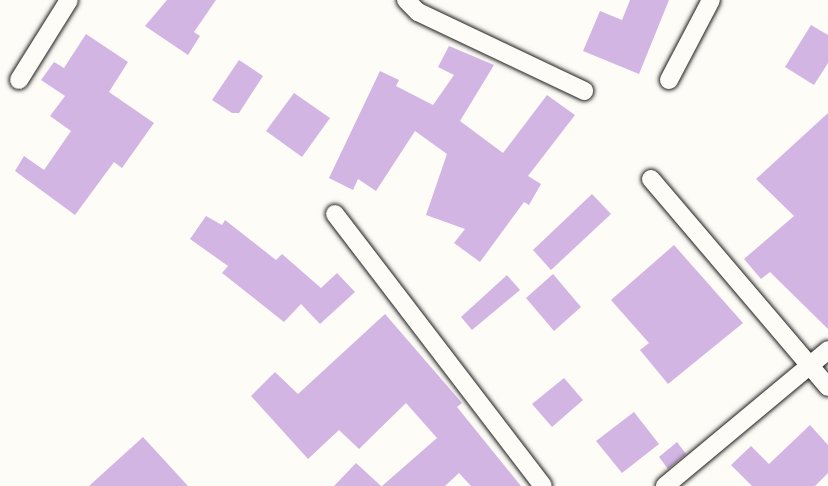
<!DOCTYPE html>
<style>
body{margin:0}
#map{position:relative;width:828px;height:486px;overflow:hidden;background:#fdfcf7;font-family:"Indie Flower",sans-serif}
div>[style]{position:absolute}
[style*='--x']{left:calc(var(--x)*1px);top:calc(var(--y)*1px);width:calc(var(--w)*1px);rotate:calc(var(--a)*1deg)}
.building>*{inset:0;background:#d3b5e3}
.roads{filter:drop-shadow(0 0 2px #1c1c1c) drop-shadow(0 0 2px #1c1c1c)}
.street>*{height:18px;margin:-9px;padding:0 9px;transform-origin:9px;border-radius:9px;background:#fdfcf7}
span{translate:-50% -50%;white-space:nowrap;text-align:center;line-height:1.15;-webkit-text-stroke:4.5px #fdfcf7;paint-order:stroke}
</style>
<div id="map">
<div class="building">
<i style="clip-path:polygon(167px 0,216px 0,194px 32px,200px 36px,188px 55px,145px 26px)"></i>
<i style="clip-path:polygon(630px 0,669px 0,639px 74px,583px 51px,600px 11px,622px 20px)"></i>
<i style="clip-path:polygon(811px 25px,828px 35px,828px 63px,814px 85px,785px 67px)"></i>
<i style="clip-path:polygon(86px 34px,128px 62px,109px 92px,154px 123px,122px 168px,114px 162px,75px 215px,15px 171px,24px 156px,44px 170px,71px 131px,50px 116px,65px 96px,41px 80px,54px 62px,64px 68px)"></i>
<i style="clip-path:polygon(449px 46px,494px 65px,460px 121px,503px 153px,547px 95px,575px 115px,528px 176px,541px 184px,529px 205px,524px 202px,480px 262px,454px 243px,465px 229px,426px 215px,447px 154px,415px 131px,376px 191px,358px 179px,353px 190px,329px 178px,380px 71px,399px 80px,396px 86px,433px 105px,454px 75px,438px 67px)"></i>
<i style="clip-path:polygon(239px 60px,263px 76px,239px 113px,232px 113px,212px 100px)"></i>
<i style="clip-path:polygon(294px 93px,330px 118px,302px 157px,266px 131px)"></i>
<i style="clip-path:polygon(828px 113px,828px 329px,770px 272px,761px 279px,744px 259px,794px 216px,756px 179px)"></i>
<i style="clip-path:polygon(592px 194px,611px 214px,551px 270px,533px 250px)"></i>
<i style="clip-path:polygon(206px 216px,222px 225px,225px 220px,276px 260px,282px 254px,321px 288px,337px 273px,355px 292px,320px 324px,301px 304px,284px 322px,222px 273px,228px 266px,190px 239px)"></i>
<i style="clip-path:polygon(674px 245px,743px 323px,668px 384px,640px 350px,649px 343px,611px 300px)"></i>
<i style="clip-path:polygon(553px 274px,581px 307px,554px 331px,526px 298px)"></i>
<i style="clip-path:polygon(507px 275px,520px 290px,472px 330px,461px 317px)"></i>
<i style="clip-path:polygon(385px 314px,462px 403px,457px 407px,521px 486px,471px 486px,459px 473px,445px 486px,382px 486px,437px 438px,406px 403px,359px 449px,339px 430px,308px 459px,251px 396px,275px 372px,298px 394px)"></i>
<i style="clip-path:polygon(564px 378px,583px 400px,552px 427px,532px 404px)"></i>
<i style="clip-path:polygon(634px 412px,659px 444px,622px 473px,596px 441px)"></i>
<i style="clip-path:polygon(810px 425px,828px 445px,828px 473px,815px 486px,752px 486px,731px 465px,751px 446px,769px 464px)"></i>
<i style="clip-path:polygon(143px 437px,188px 486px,89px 486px)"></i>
<i style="clip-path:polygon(677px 442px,686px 454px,668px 469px,659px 457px)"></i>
<i style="clip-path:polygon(356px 463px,381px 486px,334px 486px)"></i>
</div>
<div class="roads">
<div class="street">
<i style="--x:406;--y:0;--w:17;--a:45"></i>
<i style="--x:418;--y:12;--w:184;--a:25.4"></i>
<i style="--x:19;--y:80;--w:94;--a:-58"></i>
<i style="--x:669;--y:80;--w:90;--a:-62.3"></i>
<i style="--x:651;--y:179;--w:273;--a:49.6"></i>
<i style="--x:335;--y:214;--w:342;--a:52.6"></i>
<i style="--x:665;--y:486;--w:212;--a:-39.8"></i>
</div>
</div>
</div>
